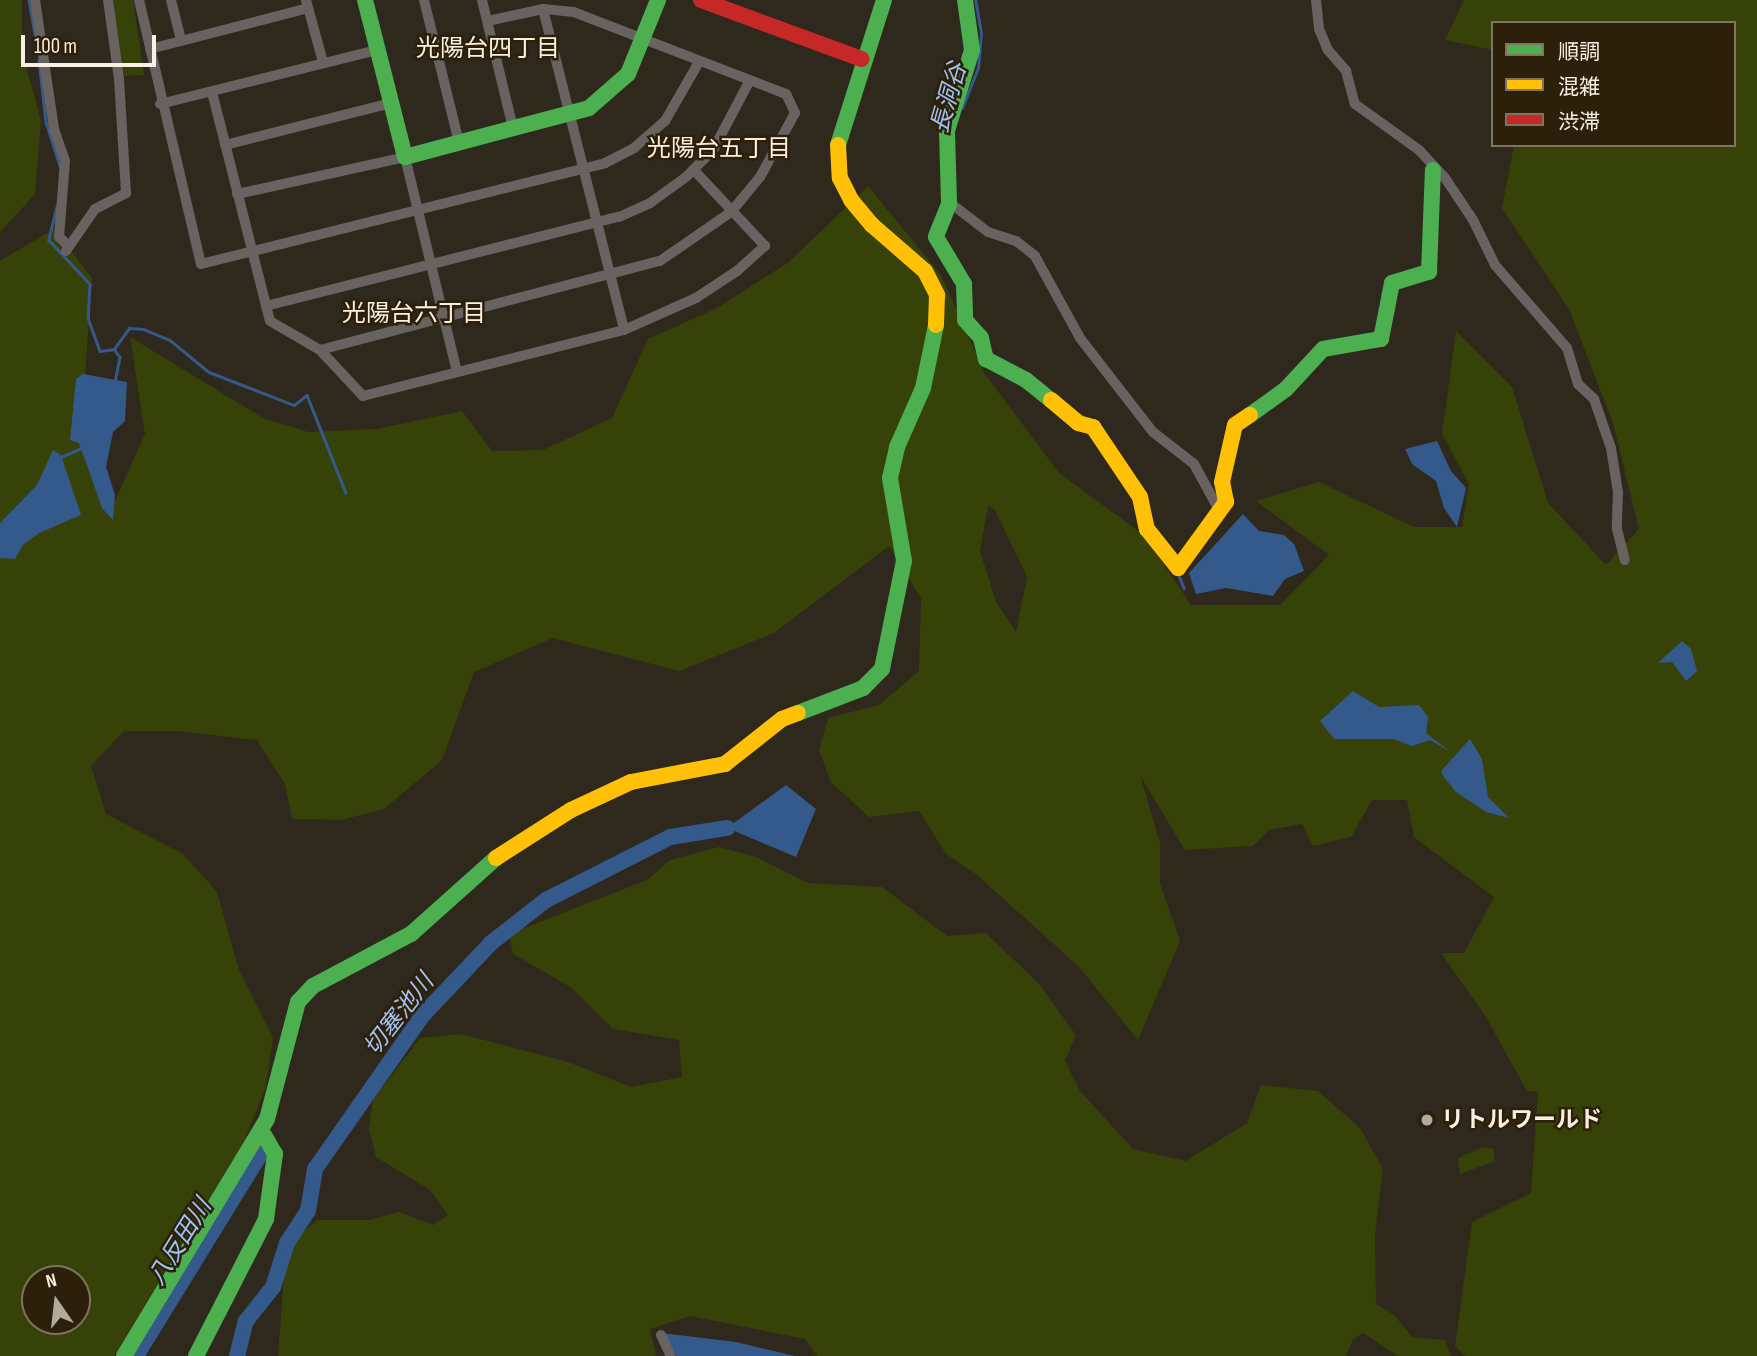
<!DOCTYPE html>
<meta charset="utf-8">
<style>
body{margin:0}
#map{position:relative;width:1757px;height:1356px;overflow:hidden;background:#2f281c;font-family:"Sofia Sans Condensed","Noto Sans JP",sans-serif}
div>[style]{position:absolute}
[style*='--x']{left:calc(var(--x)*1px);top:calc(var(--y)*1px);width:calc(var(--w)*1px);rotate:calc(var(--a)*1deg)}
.green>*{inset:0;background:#374209}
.water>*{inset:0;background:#34598b}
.stream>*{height:2.5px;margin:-1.25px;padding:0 1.25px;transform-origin:1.25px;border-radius:1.25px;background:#34598b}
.river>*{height:16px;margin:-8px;padding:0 8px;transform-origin:8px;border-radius:8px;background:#34598b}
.street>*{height:10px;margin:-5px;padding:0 5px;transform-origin:5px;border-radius:5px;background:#686361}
.fast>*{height:16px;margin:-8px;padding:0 8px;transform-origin:8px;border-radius:8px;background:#4caf50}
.slow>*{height:16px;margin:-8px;padding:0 8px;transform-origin:8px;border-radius:8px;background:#ffc107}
.jam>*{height:16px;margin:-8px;padding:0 8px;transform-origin:8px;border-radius:8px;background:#c62828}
.dots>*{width:19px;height:19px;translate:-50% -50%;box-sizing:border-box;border:4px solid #2d200a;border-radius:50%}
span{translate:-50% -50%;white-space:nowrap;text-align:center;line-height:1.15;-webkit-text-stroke:5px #2d200a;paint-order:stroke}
.poi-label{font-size:23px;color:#f9f0e3;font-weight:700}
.left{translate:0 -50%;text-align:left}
.neighbourhood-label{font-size:24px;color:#f9f0e3}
.water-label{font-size:24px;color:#a0c3f4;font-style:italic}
.legend{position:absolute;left:1491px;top:21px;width:245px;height:126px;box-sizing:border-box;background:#2d200a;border:2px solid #7f7361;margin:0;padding:9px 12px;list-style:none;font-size:21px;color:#f9f0e3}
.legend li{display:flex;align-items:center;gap:14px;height:35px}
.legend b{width:35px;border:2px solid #7f7361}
.north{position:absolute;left:21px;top:1265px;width:70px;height:70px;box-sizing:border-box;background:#2d200a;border:2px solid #7f7361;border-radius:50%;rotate:346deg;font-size:19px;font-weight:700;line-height:28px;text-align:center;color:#f9f0e3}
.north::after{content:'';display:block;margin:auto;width:24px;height:32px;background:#b2aa9d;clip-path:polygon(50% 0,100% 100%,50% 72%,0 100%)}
.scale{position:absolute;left:21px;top:35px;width:135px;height:32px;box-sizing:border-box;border:4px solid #f9f0e3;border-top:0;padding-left:9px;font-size:21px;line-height:24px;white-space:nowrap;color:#f9f0e3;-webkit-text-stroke:5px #2d200a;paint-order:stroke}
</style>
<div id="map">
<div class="green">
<i style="clip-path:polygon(0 0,22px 0,22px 51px,41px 121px,35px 194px,0 232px)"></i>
<i style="clip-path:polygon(112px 0,133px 0,144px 75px,124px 76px)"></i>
<i style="clip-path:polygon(evenodd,1464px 0,1757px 0,1757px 1356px,1465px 1356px,1455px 1346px,1472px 1222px,1531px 1193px,1538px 1092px,1527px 1091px,1486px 1017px,1441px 953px,1464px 953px,1494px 897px,1414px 837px,1407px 800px,1372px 800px,1351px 837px,1313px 846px,1302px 824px,1269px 830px,1253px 846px,1185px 850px,1140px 775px,1160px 843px,1160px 883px,1180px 941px,1138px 1040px,1079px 967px,976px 874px,946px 854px,919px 811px,869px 817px,831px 782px,819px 750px,828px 718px,879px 705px,919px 671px,921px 598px,889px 546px,774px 633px,679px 671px,553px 638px,474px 672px,442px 760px,384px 809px,341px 820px,292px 819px,285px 784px,257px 740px,178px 731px,124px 731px,91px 766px,106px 814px,183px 854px,217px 892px,239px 970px,273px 1037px,266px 1087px,244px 1141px,114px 1356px,0 1356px,0 261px,54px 229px,92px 278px,81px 434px,113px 489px,115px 501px,145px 434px,130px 337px,263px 418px,308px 432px,377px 429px,462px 411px,492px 451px,543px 450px,612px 418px,648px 339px,717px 308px,789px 262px,868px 186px,941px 275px,985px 374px,1059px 473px,1145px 536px,1191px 605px,1280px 605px,1329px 555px,1256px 501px,1319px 482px,1414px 527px,1462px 527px,1469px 484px,1442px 434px,1456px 331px,1512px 387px,1548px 503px,1606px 565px,1639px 529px,1613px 423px,1569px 309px,1502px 208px,1514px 145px,1734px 145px,1734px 23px,1493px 23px,1493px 50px,1445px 40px,1464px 0,988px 506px,995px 510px,1027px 577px,1016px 632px,996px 602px,980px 551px,988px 506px,1464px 0,35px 1279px,77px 1279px,77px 1321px,35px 1321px,35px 1279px)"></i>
<i style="clip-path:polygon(719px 847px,756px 857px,808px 883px,882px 887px,947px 936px,986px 933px,1039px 984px,1076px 1035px,1065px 1061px,1080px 1091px,1133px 1149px,1186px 1161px,1247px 1123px,1261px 1085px,1318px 1091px,1360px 1128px,1383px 1169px,1375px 1235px,1376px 1304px,1394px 1315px,1412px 1337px,1445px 1340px,1451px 1356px,1398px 1356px,1363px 1333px,1353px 1339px,1346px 1356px,817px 1356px,805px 1339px,690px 1316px,650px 1329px,656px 1356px,278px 1356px,284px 1275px,298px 1236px,317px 1220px,369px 1220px,399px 1212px,433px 1225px,448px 1215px,430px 1190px,376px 1157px,369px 1128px,373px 1100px,420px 1038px,461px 1034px,568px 1062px,631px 1087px,682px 1077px,679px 1040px,613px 1029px,572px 988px,513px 954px,509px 934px,647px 880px,670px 860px)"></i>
<i style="clip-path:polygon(1483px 1147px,1493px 1149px,1495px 1161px,1460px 1174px,1458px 1158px)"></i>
</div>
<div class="water">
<i style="clip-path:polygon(83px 374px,127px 382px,125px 421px,113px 432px,106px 467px,115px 495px,113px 520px,102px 508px,79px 443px,70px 440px,76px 379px)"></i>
<i style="clip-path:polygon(1437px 441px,1451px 471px,1466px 488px,1457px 527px,1444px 508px,1436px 481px,1412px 464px,1405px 449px)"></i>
<i style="clip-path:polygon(53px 450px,61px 455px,81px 515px,39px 533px,23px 545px,15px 559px,0 558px,0 523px,37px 485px)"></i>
<i style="clip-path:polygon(1243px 514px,1259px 531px,1284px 535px,1294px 544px,1304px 571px,1285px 579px,1273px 596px,1226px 588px,1196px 594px,1189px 573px)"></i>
<i style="clip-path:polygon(1682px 641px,1691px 649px,1697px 671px,1686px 681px,1672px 662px,1658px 663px)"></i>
<i style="clip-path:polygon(1353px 691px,1379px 707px,1419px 705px,1428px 717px,1426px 733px,1451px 752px,1430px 740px,1412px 746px,1394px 739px,1334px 739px,1320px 721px)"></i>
<i style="clip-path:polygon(1470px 739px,1482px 759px,1488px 797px,1509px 818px,1486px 812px,1456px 792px,1443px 776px,1441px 771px)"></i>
<i style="clip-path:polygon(786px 785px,816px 809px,796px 857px,727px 828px)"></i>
<i style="clip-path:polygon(662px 1333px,736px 1342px,795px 1356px,677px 1356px)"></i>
</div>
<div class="stream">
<i style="--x:29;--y:0;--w:35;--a:80"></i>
<i style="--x:39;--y:60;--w:62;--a:83.6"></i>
<i style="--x:46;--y:122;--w:46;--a:72.3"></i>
<i style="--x:962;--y:108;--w:43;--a:-68.2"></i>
<i style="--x:978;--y:68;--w:35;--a:-85"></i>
<i style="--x:981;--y:33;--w:34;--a:-100"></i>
<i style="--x:57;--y:207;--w:34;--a:104"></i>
<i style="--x:49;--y:240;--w:60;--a:47"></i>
<i style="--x:90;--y:284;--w:34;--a:93"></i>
<i style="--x:88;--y:318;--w:35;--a:70"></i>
<i style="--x:100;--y:351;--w:14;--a:-8"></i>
<i style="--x:114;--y:349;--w:26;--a:-54"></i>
<i style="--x:129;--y:328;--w:14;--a:4"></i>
<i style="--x:143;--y:329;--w:29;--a:22"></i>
<i style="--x:170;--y:340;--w:50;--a:39.4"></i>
<i style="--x:209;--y:372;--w:91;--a:21.2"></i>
<i style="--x:294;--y:405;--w:16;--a:-38"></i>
<i style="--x:307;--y:395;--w:105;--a:68.3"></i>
<i style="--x:114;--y:349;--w:10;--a:53"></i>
<i style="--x:120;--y:357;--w:25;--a:101"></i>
<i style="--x:61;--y:457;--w:24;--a:-24"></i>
<i style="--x:1179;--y:575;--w:14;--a:69"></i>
</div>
<div class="river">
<i style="--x:136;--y:1356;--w:241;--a:-58.4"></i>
<i style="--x:237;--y:1356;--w:36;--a:-76"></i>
<i style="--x:246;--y:1321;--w:43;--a:-51.5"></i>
<i style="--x:273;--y:1287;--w:46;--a:-72.3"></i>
<i style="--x:287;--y:1243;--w:38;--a:-57"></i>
<i style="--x:308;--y:1211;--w:43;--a:-80.5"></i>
<i style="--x:315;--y:1169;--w:188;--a:-55"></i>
<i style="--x:423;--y:1015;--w:99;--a:-46.6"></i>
<i style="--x:491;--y:943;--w:70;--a:-38"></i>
<i style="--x:546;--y:900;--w:139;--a:-26.9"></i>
<i style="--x:670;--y:837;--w:58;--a:-9"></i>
</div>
<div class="street">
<i style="--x:35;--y:0;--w:130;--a:81.6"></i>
<i style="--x:54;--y:129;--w:34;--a:71"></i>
<i style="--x:65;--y:161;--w:76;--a:94.5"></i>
<i style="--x:59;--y:237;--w:13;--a:42"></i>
<i style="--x:139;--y:0;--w:271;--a:76.8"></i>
<i style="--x:201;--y:264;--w:416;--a:-14"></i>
<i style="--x:605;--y:163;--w:33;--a:-27"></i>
<i style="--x:634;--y:148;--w:41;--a:-41.1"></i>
<i style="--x:665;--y:121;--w:68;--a:-60"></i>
<i style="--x:171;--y:0;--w:41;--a:76"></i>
<i style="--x:306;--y:0;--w:64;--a:74.7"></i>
<i style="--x:424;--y:0;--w:146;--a:76.2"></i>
<i style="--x:482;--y:0;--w:132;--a:76.4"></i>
<i style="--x:1316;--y:0;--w:29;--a:84"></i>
<i style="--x:1319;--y:29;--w:23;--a:67"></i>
<i style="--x:1328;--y:50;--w:28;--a:49"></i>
<i style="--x:1346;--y:71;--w:34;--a:75"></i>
<i style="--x:1355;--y:104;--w:79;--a:35.7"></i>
<i style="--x:1419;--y:150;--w:38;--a:47"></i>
<i style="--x:1445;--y:178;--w:50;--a:56.3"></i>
<i style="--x:1473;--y:220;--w:50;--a:63.9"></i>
<i style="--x:1495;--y:265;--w:110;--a:49.1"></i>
<i style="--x:1567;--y:348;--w:38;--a:73"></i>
<i style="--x:1578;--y:384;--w:22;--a:43"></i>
<i style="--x:1594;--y:399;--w:52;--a:70.9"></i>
<i style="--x:1611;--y:448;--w:45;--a:81"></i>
<i style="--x:1618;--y:492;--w:37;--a:92"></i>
<i style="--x:1617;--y:529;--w:32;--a:76"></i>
<i style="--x:543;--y:9;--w:331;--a:75.8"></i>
<i style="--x:150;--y:49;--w:163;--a:-14.5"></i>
<i style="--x:212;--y:92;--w:236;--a:75.8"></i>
<i style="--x:270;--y:321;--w:58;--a:30.1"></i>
<i style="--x:320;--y:350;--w:63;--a:46.9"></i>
<i style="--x:363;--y:396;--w:269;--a:-14.2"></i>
<i style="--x:624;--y:330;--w:79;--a:-24"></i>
<i style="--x:696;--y:298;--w:49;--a:-33.4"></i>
<i style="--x:737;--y:271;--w:38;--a:-42"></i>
<i style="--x:765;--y:246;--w:104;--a:-133.1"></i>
<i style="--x:160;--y:104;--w:224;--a:-14"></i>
<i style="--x:225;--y:145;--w:171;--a:-14.2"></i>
<i style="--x:237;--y:194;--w:172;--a:-12.4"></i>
<i style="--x:405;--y:157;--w:221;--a:76.4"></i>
<i style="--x:949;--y:202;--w:49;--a:37.6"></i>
<i style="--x:988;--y:232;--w:29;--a:18"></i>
<i style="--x:1016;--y:241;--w:24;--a:38"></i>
<i style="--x:1035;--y:256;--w:94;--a:61.2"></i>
<i style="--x:1080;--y:338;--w:119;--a:52.2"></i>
<i style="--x:1153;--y:432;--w:52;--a:38"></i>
<i style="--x:1194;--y:464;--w:52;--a:61.5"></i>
<i style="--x:66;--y:251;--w:51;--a:-55.4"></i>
<i style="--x:95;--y:209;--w:35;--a:-27"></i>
<i style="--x:126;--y:193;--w:114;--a:-93.5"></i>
<i style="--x:119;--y:79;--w:80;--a:-97.9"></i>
<i style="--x:266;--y:306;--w:364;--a:-14.2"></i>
<i style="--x:619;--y:217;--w:34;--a:-24"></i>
<i style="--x:650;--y:203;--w:44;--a:-35.8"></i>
<i style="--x:686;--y:177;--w:38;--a:-45"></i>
<i style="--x:713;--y:150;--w:79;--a:-62.1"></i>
<i style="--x:320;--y:350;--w:351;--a:-14.7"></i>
<i style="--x:660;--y:261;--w:86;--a:-34.6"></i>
<i style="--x:731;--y:212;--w:45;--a:-50.4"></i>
<i style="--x:760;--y:177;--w:73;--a:-61.3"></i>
<i style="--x:795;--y:113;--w:21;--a:-115"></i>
<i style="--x:786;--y:94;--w:228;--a:-158.9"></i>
<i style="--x:573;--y:12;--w:30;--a:-174"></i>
<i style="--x:543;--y:9;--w:56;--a:167.7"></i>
<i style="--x:661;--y:1335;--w:23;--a:65"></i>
</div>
<div class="fast">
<i style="--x:365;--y:0;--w:162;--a:75.7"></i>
<i style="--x:405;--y:157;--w:190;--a:-14.9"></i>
<i style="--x:589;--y:108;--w:52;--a:-41.1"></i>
<i style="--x:628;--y:74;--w:80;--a:-67.9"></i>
<i style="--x:965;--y:0;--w:50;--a:82"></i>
<i style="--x:972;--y:50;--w:85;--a:107.2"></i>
<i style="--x:947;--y:131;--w:73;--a:88.4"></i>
<i style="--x:949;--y:204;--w:35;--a:112"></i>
<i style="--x:936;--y:237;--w:55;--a:59.2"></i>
<i style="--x:964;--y:284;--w:36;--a:88"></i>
<i style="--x:965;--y:320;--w:24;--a:48"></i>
<i style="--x:981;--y:338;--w:22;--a:77"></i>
<i style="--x:986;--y:359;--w:45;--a:27.7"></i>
<i style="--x:1026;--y:380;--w:32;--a:39"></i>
<i style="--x:838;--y:145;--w:152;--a:-72.4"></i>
<i style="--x:1250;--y:415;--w:44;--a:-35.8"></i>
<i style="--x:1286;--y:389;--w:54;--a:-47.2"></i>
<i style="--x:1323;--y:349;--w:59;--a:-9.8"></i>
<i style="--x:1381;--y:339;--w:57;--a:-78.9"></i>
<i style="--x:1392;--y:283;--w:39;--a:-17"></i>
<i style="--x:1429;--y:272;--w:102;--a:-87.8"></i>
<i style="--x:798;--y:713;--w:70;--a:-21"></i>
<i style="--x:863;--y:688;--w:27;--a:-45"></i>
<i style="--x:882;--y:669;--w:110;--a:-78.5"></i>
<i style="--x:904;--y:561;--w:84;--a:-99.6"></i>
<i style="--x:890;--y:478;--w:32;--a:-77"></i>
<i style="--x:897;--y:447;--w:64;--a:-66.2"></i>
<i style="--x:923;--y:388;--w:64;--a:-78.3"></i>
<i style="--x:124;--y:1356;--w:277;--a:-58.9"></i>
<i style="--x:267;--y:1119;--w:121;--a:-75.2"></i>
<i style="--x:298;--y:1002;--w:22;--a:-47"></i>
<i style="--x:313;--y:986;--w:111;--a:-28"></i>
<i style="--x:411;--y:934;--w:114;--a:-41.8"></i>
<i style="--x:196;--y:1356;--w:154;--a:-62.9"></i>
<i style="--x:266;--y:1219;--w:66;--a:-82.1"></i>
<i style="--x:275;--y:1154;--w:28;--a:-120"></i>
</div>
<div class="slow">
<i style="--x:838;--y:145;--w:33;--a:87"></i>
<i style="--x:840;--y:178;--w:25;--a:63"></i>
<i style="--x:851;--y:200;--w:33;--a:50"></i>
<i style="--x:872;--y:225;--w:70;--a:41"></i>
<i style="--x:925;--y:271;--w:27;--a:63"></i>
<i style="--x:937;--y:295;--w:30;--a:92"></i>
<i style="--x:1051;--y:400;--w:35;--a:40"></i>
<i style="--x:1078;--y:423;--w:16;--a:15"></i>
<i style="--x:1093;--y:427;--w:84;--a:56.1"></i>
<i style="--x:1140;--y:497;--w:33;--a:78"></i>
<i style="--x:1147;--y:529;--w:50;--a:51.5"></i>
<i style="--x:1178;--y:568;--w:82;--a:-54"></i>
<i style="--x:1226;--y:502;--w:20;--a:-101"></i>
<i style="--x:1222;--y:482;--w:58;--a:-77.2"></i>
<i style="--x:1235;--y:425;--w:18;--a:-34"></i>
<i style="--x:496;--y:858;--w:89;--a:-32.6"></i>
<i style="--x:571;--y:810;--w:66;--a:-25"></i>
<i style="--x:631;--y:782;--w:96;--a:-10.8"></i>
<i style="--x:725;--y:764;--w:73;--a:-38.3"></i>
<i style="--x:782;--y:719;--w:17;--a:-21"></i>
</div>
<div class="jam">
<i style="--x:701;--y:0;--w:171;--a:20.2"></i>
</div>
<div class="dots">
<i style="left:1427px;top:1120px;background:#b2aa9d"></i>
</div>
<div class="poi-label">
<span class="left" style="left:1441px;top:1120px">リトルワールド</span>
</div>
<div class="neighbourhood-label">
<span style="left:488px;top:49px">光陽台四丁目</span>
<span style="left:719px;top:149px">光陽台五丁目</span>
<span style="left:414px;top:314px">光陽台六丁目</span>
</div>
<div class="water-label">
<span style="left:949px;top:98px;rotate:-74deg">長洞谷</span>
<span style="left:399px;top:1015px;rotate:-52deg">切塞池川</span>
<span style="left:180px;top:1242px;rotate:-58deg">八反田川</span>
</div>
<ul class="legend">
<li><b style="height:9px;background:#4caf50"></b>順調</li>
<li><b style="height:9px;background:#ffc107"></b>混雑</li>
<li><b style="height:9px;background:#c62828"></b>渋滞</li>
</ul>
<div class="north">N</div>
<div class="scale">100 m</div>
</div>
